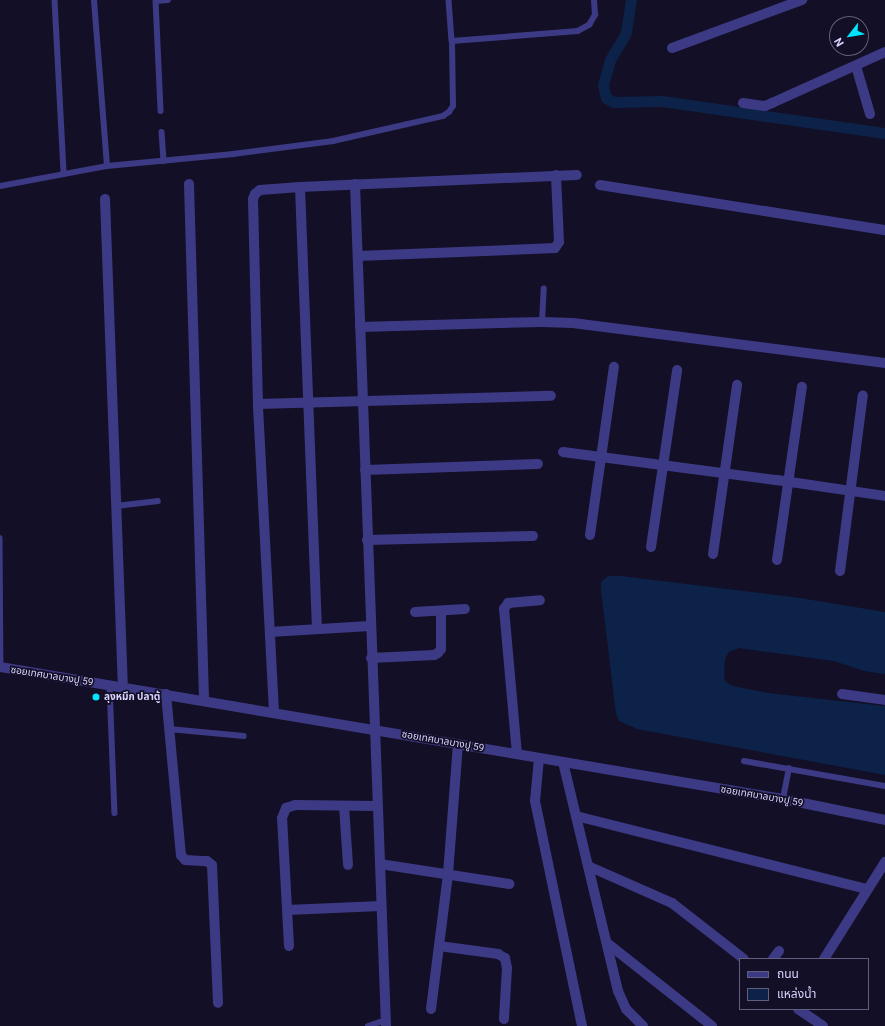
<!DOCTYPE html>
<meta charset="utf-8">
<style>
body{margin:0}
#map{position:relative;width:885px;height:1026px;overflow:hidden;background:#130f26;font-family:Roboto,"Noto Sans Thai",sans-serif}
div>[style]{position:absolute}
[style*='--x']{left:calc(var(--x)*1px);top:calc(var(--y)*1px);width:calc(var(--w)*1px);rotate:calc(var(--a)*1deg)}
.water>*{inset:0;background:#0c2248}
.canal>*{height:11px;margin:-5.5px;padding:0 5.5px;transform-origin:5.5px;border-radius:5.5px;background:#0c2248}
.lane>*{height:5.5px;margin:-2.75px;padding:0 2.75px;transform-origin:2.75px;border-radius:2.75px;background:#3d3a85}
.street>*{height:10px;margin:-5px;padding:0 5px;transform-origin:5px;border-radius:5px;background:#3d3a85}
.dots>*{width:11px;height:11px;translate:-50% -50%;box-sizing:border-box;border:2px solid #130f26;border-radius:50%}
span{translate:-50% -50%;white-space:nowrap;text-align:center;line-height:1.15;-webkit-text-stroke:3.5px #130f26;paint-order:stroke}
.street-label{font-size:10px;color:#d9d4ff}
.poi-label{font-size:10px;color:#d9d4ff;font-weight:700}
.left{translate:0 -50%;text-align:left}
.legend{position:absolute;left:739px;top:958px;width:130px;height:52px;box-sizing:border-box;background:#130f26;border:1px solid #625e7d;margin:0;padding:5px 7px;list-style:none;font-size:12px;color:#d9d4ff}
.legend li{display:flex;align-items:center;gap:8px;height:20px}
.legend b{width:20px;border:1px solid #625e7d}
.north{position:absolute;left:829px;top:16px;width:40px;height:40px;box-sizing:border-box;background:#130f26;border:1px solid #625e7d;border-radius:50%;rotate:239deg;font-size:11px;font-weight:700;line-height:16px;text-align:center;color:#d9d4ff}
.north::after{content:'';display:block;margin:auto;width:14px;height:18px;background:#00e5ff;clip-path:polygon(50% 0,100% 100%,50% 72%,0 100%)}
</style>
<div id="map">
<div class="water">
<i style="clip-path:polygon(608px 576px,621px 576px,800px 598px,885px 612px,885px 674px,864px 671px,834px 661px,739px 648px,729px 652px,725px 659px,724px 677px,726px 682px,733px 686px,768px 693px,885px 706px,885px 775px,637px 729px,619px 721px,616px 714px,601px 590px,601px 582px)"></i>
</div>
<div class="canal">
<i style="--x:631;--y:0;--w:33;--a:99"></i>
<i style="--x:626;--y:33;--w:31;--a:121"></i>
<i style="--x:610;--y:60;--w:26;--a:106"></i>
<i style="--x:603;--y:85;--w:13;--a:77"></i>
<i style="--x:606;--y:98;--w:9;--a:27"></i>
<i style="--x:614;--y:102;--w:48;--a:-1.2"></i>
<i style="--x:662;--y:101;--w:225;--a:8.2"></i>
</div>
<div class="lane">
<i style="--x:55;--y:0;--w:174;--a:87"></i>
<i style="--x:156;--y:0;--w:111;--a:87.4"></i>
<i style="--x:449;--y:0;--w:41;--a:85.8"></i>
<i style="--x:156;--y:1;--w:12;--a:-5"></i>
<i style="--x:162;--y:132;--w:29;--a:86"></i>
<i style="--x:107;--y:166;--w:127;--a:-5.4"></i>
<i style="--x:233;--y:154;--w:101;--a:-7.4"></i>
<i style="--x:333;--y:141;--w:113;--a:-12.8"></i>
<i style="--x:443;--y:116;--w:7;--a:-34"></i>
<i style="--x:449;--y:112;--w:7;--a:-56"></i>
<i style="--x:453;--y:106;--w:65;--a:-90.9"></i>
<i style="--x:452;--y:41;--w:126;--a:-4.5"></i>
<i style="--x:578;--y:31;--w:13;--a:-29"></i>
<i style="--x:589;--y:25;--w:12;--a:-59"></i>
<i style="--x:595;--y:15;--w:15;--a:-94"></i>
<i style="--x:0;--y:186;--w:109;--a:-10.6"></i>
<i style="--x:107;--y:166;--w:167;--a:-94.5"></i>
<i style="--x:542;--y:322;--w:33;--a:-87"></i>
<i style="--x:116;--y:506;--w:42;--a:-6.8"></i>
<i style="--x:0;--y:538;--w:130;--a:89.6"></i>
<i style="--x:110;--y:685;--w:128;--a:87.8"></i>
<i style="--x:169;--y:729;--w:75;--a:5.3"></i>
<i style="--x:744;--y:761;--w:143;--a:10.1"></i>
<i style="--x:783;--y:799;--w:31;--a:-79"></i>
<i style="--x:368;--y:1026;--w:19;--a:-18"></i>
</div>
<div class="street">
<i style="--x:672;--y:48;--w:139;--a:-20.3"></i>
<i style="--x:856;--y:66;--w:50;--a:73.7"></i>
<i style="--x:743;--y:103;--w:22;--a:8"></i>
<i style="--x:765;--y:106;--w:8;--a:-23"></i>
<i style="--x:772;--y:103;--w:124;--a:-24.3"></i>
<i style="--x:189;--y:184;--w:516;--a:88.33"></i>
<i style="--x:355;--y:184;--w:843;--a:87.89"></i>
<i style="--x:600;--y:185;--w:289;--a:9"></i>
<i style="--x:300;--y:187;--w:442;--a:87.8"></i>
<i style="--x:105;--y:199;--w:488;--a:87.9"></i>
<i style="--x:358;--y:256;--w:197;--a:-2.3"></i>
<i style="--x:555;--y:248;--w:7;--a:-56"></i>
<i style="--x:559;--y:242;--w:67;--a:-92.6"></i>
<i style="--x:360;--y:327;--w:182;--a:-1.6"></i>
<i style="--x:542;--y:322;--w:31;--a:2"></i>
<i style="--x:573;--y:323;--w:315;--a:7.3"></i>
<i style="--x:258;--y:404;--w:293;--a:-1.6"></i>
<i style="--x:563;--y:452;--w:216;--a:7.5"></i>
<i style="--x:777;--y:480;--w:109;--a:8.4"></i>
<i style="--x:365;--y:470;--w:173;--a:-2"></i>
<i style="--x:590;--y:535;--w:170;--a:-81.9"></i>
<i style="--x:367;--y:540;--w:166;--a:-1.4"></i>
<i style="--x:651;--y:547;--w:179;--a:-81.6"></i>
<i style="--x:713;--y:554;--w:171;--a:-81.9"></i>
<i style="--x:777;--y:560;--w:175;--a:-81.8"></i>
<i style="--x:840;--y:571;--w:177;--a:-82.6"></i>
<i style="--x:415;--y:612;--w:50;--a:-3.4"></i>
<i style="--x:270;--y:632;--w:100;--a:-3.4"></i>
<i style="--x:371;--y:658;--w:63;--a:-2.7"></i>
<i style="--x:434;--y:655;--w:4;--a:-27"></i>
<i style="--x:438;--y:653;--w:5;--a:-53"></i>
<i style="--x:441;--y:649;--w:38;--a:-90"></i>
<i style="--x:0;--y:667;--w:794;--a:9.57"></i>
<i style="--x:783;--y:799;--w:104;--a:11.6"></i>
<i style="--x:166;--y:694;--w:162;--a:84.7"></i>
<i style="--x:181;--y:855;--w:6;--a:51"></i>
<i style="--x:185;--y:860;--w:22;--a:3"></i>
<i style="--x:207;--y:861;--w:6;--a:39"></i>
<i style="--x:212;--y:865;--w:138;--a:87.5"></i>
<i style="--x:842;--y:694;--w:43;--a:7.9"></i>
<i style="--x:274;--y:712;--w:308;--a:-93"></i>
<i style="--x:258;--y:404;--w:205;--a:-91.4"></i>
<i style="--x:253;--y:199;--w:5;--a:-68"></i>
<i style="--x:255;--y:194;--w:6;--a:-39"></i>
<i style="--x:260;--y:190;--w:40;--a:-4.3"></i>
<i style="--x:300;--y:187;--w:277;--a:-2.5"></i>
<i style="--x:517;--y:754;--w:146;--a:-95.1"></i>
<i style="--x:504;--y:609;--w:7;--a:-56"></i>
<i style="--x:508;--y:603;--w:32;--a:-5"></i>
<i style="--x:539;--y:758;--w:43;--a:95.3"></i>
<i style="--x:535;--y:801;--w:230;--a:78.2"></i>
<i style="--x:563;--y:762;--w:236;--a:76.5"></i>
<i style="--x:618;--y:991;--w:20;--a:66"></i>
<i style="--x:626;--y:1009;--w:24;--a:45"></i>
<i style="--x:344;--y:806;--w:59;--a:86.1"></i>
<i style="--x:576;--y:816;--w:300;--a:14.1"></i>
<i style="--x:380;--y:864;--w:131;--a:8.8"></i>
<i style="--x:588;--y:866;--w:92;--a:23.8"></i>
<i style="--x:672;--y:903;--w:91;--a:37.9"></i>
<i style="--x:287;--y:910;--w:94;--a:-2.4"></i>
<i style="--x:607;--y:943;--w:134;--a:38.3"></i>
<i style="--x:289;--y:946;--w:128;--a:-93.1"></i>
<i style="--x:282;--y:818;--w:11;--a:-68"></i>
<i style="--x:286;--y:808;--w:9;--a:-18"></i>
<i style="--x:295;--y:805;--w:82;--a:0.7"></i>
<i style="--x:439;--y:946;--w:60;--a:7.7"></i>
<i style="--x:498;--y:954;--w:8;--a:30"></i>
<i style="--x:505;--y:958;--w:10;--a:79"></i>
<i style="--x:507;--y:968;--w:51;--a:93.4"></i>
<i style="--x:773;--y:959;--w:10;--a:-53"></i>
<i style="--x:824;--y:959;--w:115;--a:-57.8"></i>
<i style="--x:431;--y:1009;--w:136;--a:-82.8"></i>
<i style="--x:448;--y:874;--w:130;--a:-85.6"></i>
<i style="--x:798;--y:1009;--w:30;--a:34"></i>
</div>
<div class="dots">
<i style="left:96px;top:697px;background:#00e5ff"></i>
</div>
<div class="street-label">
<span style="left:52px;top:676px;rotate:9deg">ซอยเทศบาลบางปู 59</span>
<span style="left:443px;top:741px;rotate:10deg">ซอยเทศบาลบางปู 59</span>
<span style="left:762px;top:796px;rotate:10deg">ซอยเทศบาลบางปู 59</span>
</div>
<div class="poi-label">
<span class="left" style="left:104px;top:697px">ลุงหมึก ปลาตู้</span>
</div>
<ul class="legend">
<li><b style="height:5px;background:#3d3a85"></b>ถนน</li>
<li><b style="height:11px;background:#0c2248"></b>แหล่งน้ำ</li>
</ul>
<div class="north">N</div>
</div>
